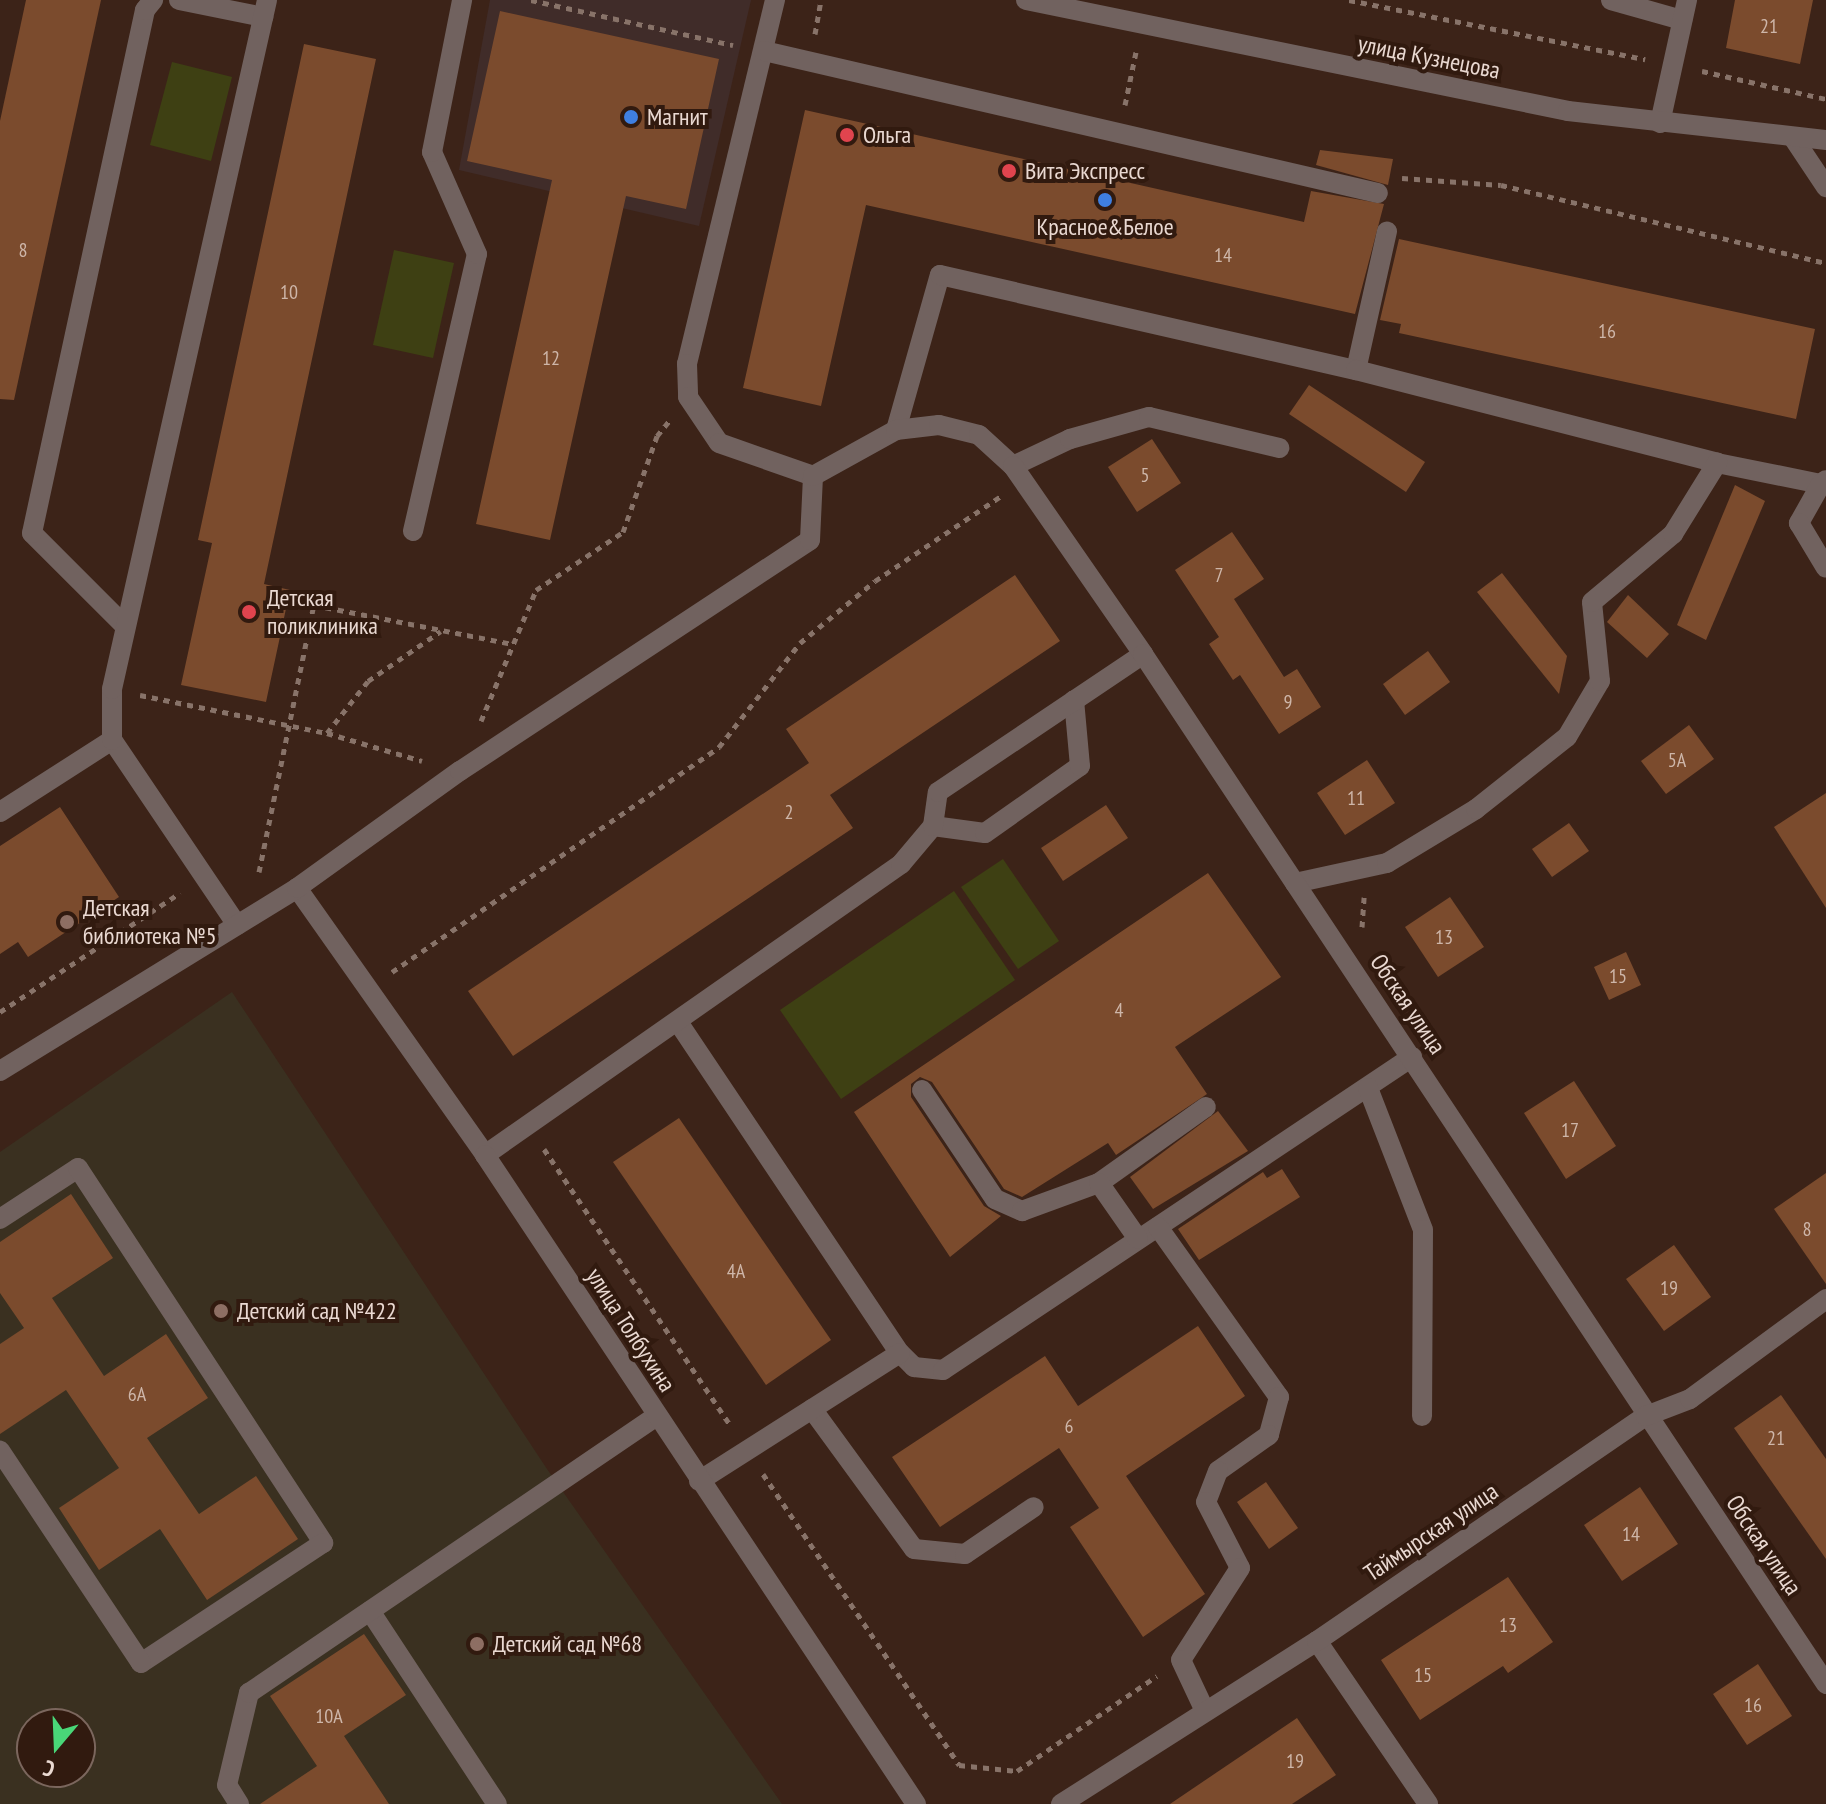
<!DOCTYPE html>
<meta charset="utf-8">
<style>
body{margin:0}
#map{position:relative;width:1826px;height:1804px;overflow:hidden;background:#3c2318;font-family:"PT Sans Narrow",sans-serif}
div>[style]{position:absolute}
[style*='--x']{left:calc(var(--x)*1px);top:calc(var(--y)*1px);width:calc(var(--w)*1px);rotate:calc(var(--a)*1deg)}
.commercial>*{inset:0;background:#402c29}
.education>*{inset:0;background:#3a3020}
.green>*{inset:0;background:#3e4013}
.building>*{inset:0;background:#7b4b2d}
.path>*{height:5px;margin-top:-2.5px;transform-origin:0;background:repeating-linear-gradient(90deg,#887369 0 6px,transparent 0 12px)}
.service>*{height:20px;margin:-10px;padding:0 10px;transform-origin:10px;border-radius:10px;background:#71625f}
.minor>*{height:20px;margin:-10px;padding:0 10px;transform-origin:10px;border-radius:10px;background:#71625f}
.tertiary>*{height:20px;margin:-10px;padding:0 10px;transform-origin:10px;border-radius:10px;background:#71625f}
.dots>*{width:22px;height:22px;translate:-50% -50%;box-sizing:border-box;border:4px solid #311a0f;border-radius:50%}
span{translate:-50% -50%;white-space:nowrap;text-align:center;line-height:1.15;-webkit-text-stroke:8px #311a0f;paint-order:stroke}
.number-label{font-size:20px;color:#ceb6a9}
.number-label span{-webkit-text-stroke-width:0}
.street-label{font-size:24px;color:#ead9d2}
.poi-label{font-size:24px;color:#ead9d2}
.left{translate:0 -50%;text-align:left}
.north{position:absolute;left:16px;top:1708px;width:80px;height:80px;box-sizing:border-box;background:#311a0f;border:2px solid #7b665d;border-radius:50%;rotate:199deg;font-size:22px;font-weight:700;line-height:32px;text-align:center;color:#ead9d2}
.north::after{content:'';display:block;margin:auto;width:28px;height:36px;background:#49d778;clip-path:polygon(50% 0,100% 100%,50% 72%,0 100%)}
</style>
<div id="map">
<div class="commercial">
<i style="clip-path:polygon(490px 0,751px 0,699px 226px,459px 170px)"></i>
</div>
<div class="education">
<i style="clip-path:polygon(evenodd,232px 992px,547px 1469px,782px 1804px,0 1804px,0 1152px,232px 992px,32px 1724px,80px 1724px,80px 1772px,32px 1772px,32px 1724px)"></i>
</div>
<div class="green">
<i style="clip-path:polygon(172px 62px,232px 77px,211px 161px,150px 145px)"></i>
<i style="clip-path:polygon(394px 250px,454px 263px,433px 358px,373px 345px)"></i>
<i style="clip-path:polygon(1003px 859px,1059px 941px,1018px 969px,961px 887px)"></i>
<i style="clip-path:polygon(954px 891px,1015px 980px,841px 1099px,780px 1010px)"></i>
</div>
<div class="building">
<i style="clip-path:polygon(26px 0,101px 0,14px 400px,0 399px,0 121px)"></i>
<i style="clip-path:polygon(1735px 0,1813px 0,1800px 64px,1726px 48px)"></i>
<i style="clip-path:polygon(500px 11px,719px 59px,686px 209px,626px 196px,550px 540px,476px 524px,552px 180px,467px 161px)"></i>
<i style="clip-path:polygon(304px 44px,376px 59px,264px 584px,290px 590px,266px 702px,181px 685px,212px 543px,198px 540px)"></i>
<i style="clip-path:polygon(805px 110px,1304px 222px,1311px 191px,1384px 204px,1355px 314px,866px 205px,821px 406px,743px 388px)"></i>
<i style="clip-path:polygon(1320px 150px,1393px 159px,1388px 185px,1316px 165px)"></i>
<i style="clip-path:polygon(1399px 239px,1815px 329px,1796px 419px,1399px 333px,1401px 324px,1380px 320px)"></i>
<i style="clip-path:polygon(1309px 385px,1425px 462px,1406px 492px,1289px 414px)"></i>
<i style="clip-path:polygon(1152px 439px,1181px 483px,1137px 512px,1108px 467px)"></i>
<i style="clip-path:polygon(1735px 485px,1765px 501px,1706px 640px,1677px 625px)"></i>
<i style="clip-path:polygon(1232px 532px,1264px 579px,1234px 599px,1284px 677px,1297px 669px,1321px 707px,1279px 734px,1240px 675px,1233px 680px,1209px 644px,1219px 637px,1175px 570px)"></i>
<i style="clip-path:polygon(1502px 573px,1567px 656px,1559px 694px,1477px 592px)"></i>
<i style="clip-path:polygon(1015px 575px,1060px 641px,830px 795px,853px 828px,513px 1056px,468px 991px,809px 763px,786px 729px)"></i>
<i style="clip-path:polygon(1628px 595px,1669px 634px,1647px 658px,1607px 622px)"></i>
<i style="clip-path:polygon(1428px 651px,1450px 682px,1405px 715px,1383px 684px)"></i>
<i style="clip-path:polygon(1689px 725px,1714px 759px,1666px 794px,1641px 761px)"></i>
<i style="clip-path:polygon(1367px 760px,1395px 803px,1345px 835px,1317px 793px)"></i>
<i style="clip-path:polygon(1826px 793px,1826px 908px,1774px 827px)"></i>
<i style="clip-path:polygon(1106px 805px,1128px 838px,1063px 881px,1041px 848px)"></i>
<i style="clip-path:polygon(60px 807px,119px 897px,28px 957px,18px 942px,0 954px,0 846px)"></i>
<i style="clip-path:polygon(1569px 823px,1589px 851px,1552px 877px,1532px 849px)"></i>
<i style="clip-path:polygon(1208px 873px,1281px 977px,1175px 1047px,1207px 1094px,1116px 1155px,1108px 1143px,1022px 1197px,1004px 1189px,932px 1082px,920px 1077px,911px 1084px,911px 1097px,984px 1206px,1001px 1216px,950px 1257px,854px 1112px)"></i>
<i style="clip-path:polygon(1450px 897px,1484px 947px,1438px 977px,1405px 927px)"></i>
<i style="clip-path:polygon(1626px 952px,1641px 985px,1609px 1000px,1594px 967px)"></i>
<i style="clip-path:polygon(1574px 1081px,1616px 1146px,1566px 1179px,1524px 1113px)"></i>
<i style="clip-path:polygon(1218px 1111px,1248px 1151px,1153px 1209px,1130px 1177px)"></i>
<i style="clip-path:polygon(679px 1118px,831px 1340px,766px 1385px,613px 1162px)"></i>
<i style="clip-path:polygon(1282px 1169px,1300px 1197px,1199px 1260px,1178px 1229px,1263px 1172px,1267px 1178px)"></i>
<i style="clip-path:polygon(1826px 1173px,1826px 1284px,1774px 1209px)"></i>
<i style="clip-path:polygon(71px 1194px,113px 1258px,52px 1298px,104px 1376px,166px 1334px,208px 1398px,147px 1438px,199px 1514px,256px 1476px,298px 1539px,207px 1600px,160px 1529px,99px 1570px,59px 1508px,119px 1468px,66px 1390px,0 1434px,0 1344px,24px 1328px,0 1293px,0 1242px)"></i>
<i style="clip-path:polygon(1674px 1245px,1711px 1297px,1664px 1331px,1626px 1279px)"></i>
<i style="clip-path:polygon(1198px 1326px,1245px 1396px,1126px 1476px,1205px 1594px,1143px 1637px,1070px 1527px,1099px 1508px,1059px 1448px,940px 1527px,892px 1457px,1045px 1356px,1078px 1406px)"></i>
<i style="clip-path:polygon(1781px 1395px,1826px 1459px,1826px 1559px,1734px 1428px)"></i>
<i style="clip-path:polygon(1266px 1482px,1298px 1528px,1269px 1549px,1237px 1502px)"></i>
<i style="clip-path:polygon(1640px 1487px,1678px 1544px,1622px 1581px,1584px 1525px)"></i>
<i style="clip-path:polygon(1508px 1577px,1553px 1642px,1508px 1673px,1503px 1666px,1420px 1720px,1381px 1660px)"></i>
<i style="clip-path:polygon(364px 1634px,406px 1695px,344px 1736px,389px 1804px,260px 1804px,317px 1766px,270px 1696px)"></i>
<i style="clip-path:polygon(1758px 1664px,1792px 1716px,1747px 1745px,1713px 1694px)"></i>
<i style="clip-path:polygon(1297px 1718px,1336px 1775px,1292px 1804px,1170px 1804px)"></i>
</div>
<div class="path">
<i style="--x:531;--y:0;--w:207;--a:12.6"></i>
<i style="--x:1349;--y:0;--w:302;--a:11.3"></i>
<i style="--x:815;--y:34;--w:35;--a:-80"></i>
<i style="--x:1702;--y:71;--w:127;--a:12.7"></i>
<i style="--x:1125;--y:105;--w:54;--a:-78.3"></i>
<i style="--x:1402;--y:178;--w:99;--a:4"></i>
<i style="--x:1501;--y:185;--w:334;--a:13.5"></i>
<i style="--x:140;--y:695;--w:191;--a:11.5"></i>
<i style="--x:327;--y:733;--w:99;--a:16.4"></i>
<i style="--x:481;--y:721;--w:142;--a:-67.2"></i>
<i style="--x:536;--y:590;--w:105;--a:-33.7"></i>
<i style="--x:623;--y:532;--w:102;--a:-70.5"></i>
<i style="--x:657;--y:436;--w:21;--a:-51"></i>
<i style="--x:327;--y:733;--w:66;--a:-51.7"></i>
<i style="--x:368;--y:681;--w:88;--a:-34.4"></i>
<i style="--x:259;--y:872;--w:273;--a:-78.4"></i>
<i style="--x:314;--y:605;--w:203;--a:11.1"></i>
<i style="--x:1362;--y:927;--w:30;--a:-86"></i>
<i style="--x:392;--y:972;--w:397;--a:-34.5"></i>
<i style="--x:719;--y:747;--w:132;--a:-52.1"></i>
<i style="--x:800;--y:643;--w:97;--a:-39.6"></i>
<i style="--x:875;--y:581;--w:152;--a:-34"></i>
<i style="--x:0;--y:1012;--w:216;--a:-33.5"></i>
<i style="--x:544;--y:1149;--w:334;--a:56"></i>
<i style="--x:763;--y:1474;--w:351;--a:56"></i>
<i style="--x:959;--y:1765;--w:58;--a:5.9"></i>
<i style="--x:1017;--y:1771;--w:169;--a:-34.2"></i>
</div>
<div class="service">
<i style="--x:179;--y:0;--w:86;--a:11.4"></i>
<i style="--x:775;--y:0;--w:374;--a:103.6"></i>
<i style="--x:687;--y:364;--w:33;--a:88"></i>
<i style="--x:688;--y:397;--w:55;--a:56"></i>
<i style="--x:719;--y:443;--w:100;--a:19.3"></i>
<i style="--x:1611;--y:0;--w:74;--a:15.7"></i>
<i style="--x:764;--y:51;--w:630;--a:13.02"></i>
<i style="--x:1660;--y:123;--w:126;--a:-77.6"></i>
<i style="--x:1356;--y:370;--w:142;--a:-77.4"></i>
<i style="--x:896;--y:430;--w:161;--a:-74.2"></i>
<i style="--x:940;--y:275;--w:427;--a:12.9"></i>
<i style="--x:1356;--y:370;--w:373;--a:14.4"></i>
<i style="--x:1717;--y:463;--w:106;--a:11.4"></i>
<i style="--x:1821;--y:484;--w:6;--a:-39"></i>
<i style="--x:1013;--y:466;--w:63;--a:-25.3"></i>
<i style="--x:1070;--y:439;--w:82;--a:-15.6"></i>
<i style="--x:1149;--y:417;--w:134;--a:13.4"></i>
<i style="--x:1821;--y:484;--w:45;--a:119.4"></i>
<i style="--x:1799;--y:523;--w:52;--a:59"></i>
<i style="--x:413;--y:531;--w:284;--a:-77"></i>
<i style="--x:477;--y:254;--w:111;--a:-113.8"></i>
<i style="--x:432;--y:152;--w:155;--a:-78.8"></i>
<i style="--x:124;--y:625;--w:130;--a:-135"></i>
<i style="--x:32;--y:533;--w:535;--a:-77.81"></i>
<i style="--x:145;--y:10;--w:13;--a:-51"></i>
<i style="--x:0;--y:812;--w:133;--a:-32.7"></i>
<i style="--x:933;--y:826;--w:52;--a:7.7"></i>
<i style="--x:985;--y:833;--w:116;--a:-35.2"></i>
<i style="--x:1080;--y:766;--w:66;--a:-95.2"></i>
<i style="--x:1295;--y:883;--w:94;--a:-12.3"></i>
<i style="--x:1387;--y:863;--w:104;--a:-31.2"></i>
<i style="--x:1476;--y:809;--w:116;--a:-38.4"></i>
<i style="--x:1567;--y:737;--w:65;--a:-59.5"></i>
<i style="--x:1600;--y:681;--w:79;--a:-95.8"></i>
<i style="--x:1592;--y:602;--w:106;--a:-40"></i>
<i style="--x:1673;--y:534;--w:84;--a:-58.2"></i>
<i style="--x:237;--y:925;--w:223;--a:-124"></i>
<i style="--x:112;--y:740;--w:51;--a:-90"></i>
<i style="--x:112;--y:689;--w:706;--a:-77.32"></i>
<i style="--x:678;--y:1022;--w:399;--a:56.2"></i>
<i style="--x:900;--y:1353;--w:20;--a:45"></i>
<i style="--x:914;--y:1367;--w:29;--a:6"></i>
<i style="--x:943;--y:1370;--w:564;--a:-33.72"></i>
<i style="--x:1368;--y:1088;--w:152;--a:68.8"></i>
<i style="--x:1423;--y:1230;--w:186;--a:90.3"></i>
<i style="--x:922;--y:1090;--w:131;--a:56.2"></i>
<i style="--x:995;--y:1199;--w:30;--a:24"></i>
<i style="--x:1022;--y:1211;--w:82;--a:-20"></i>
<i style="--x:1099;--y:1183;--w:131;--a:-35.4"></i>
<i style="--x:485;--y:1155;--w:508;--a:-34.97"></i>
<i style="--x:901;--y:864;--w:50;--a:-49.9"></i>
<i style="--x:933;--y:826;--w:34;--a:-82"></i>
<i style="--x:938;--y:792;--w:247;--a:-33.9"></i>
<i style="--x:1099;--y:1183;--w:68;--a:55.1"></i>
<i style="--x:0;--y:1219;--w:93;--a:-33.2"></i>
<i style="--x:78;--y:1168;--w:448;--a:56.8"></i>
<i style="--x:323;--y:1543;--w:218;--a:146.6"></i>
<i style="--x:141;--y:1663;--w:255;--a:-123.6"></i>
<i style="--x:1158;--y:1227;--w:209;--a:54.6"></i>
<i style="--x:1279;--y:1397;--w:39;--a:105"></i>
<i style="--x:1269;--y:1435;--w:62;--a:144.8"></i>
<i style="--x:1218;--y:1471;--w:33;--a:111"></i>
<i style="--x:1206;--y:1502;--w:74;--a:62.7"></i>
<i style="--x:1240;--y:1568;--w:109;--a:122.7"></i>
<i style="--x:1181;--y:1660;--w:56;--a:64.8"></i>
<i style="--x:812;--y:1409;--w:173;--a:53.9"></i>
<i style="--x:914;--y:1549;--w:51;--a:5.6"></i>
<i style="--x:965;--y:1554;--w:83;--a:-34.3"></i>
<i style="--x:699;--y:1481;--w:238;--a:-32.5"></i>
<i style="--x:370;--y:1611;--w:231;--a:56.7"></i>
<i style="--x:1317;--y:1641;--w:197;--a:55.7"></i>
<i style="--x:239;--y:1804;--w:22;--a:-122"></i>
<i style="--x:227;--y:1785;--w:95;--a:-76.6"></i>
<i style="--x:249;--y:1693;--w:493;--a:-34.2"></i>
</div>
<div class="minor">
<i style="--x:1794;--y:139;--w:58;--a:56.3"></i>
<i style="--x:297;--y:888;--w:327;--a:54.8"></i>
<i style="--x:485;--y:1155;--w:779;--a:56.41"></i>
<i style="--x:0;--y:1071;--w:349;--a:-31.6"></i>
<i style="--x:297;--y:888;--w:201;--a:-35.7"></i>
<i style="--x:460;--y:771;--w:419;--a:-33.4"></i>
<i style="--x:810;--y:540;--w:64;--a:-87.3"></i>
<i style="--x:813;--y:476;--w:95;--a:-29"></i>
<i style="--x:896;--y:430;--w:43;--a:-6.6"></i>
<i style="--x:939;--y:425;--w:41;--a:14"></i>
<i style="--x:979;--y:435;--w:46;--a:42.4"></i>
<i style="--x:1013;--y:466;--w:229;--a:55.3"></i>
<i style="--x:1143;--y:654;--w:1236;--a:56.45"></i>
<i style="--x:1061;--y:1804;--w:303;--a:-32.5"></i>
<i style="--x:1317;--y:1641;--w:399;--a:-34.4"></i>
<i style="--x:1646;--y:1416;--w:47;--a:-21.1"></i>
<i style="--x:1690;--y:1399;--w:169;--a:-36.3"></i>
</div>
<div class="tertiary">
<i style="--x:1026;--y:0;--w:553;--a:11.57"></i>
<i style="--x:1568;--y:111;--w:260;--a:6.4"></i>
</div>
<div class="dots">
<i style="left:631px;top:117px;background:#3f7fe0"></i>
<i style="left:847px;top:135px;background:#e0444e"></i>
<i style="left:1009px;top:171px;background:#e0444e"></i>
<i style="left:1105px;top:200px;background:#3f7fe0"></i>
<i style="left:249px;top:612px;background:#e0444e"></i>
<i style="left:67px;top:922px;background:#8d6e63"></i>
<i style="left:221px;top:1311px;background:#8d6e63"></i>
<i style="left:477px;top:1644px;background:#8d6e63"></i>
</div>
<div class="number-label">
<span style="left:1769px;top:26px">21</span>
<span style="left:23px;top:250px">8</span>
<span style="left:1223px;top:255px">14</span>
<span style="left:289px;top:292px">10</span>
<span style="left:1607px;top:331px">16</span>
<span style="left:551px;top:358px">12</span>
<span style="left:1145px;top:475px">5</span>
<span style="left:1219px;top:575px">7</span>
<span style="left:1288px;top:702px">9</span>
<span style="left:1677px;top:760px">5А</span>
<span style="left:1356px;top:798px">11</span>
<span style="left:789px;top:812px">2</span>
<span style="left:1444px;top:937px">13</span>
<span style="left:1618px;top:976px">15</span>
<span style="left:1119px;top:1010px">4</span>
<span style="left:1570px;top:1130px">17</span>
<span style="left:1807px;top:1229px">8</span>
<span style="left:736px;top:1271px">4А</span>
<span style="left:1669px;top:1288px">19</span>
<span style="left:137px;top:1394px">6А</span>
<span style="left:1069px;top:1426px">6</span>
<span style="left:1776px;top:1438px">21</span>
<span style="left:1631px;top:1534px">14</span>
<span style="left:1508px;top:1625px">13</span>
<span style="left:1423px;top:1675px">15</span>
<span style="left:1753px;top:1705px">16</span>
<span style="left:329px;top:1716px">10А</span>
<span style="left:1295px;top:1761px">19</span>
</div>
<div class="street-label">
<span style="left:1429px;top:57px;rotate:11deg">улица Кузнецова</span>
<span style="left:1408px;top:1004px;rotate:56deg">Обская улица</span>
<span style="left:631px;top:1330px;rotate:57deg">улица Толбухина</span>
<span style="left:1431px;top:1532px;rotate:-34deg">Таймырская улица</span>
<span style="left:1764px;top:1545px;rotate:56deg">Обская улица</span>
</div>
<div class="poi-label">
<span class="left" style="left:647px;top:117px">Магнит</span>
<span class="left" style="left:863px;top:135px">Ольга</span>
<span class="left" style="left:1025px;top:171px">Вита Экспресс</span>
<span style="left:1105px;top:227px">Красное&amp;Белое</span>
<span class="left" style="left:267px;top:612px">Детская<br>поликлиника</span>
<span class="left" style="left:83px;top:922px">Детская<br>библиотека №5</span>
<span class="left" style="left:237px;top:1311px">Детский сад №422</span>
<span class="left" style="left:493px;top:1644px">Детский сад №68</span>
</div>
<div class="north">С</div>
</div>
